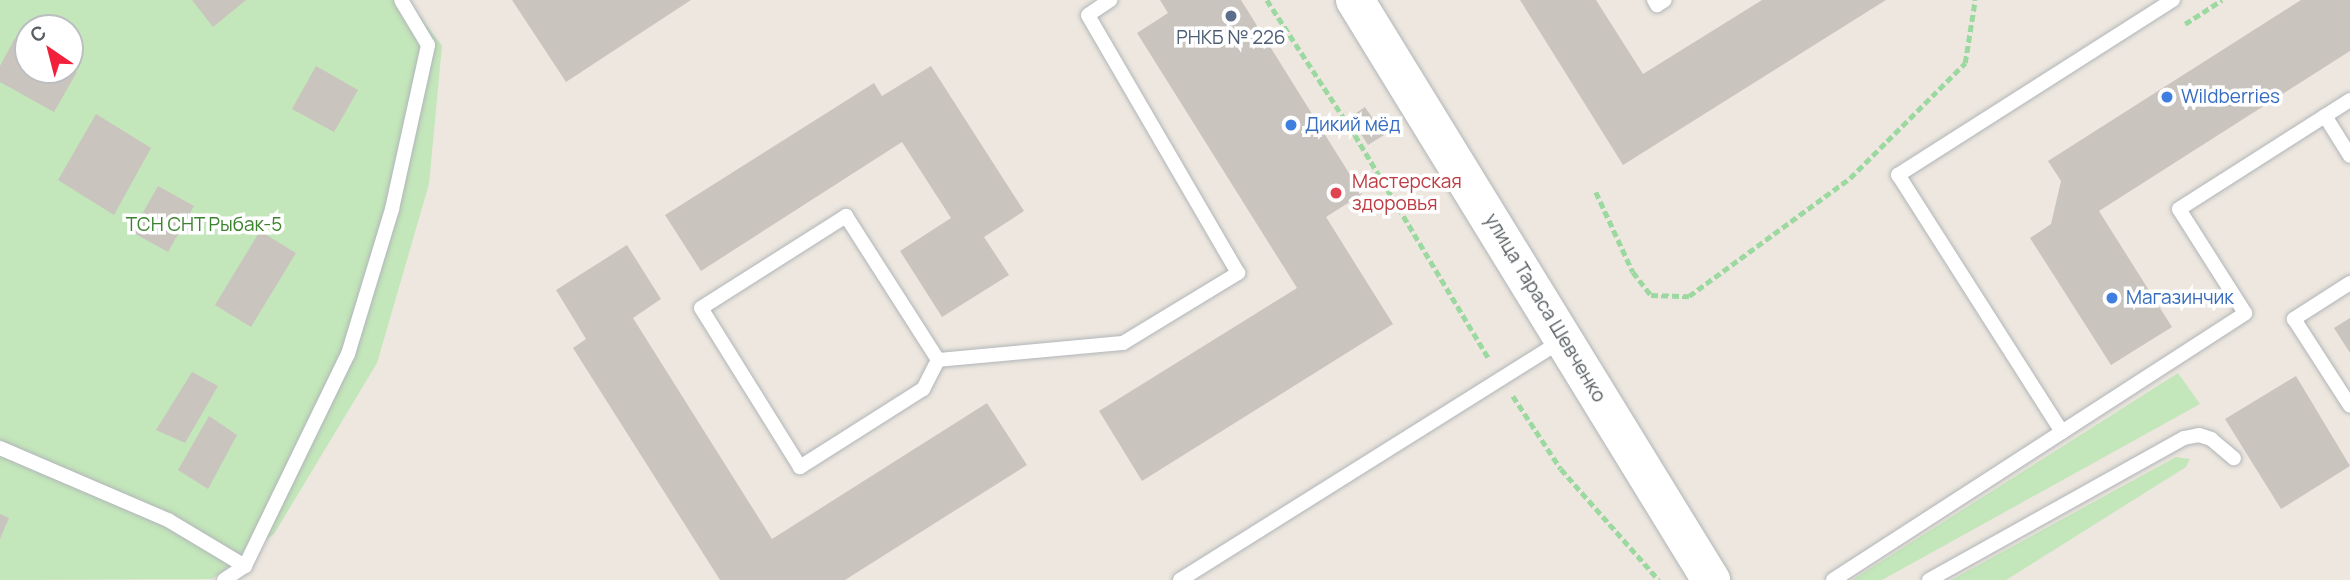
<!DOCTYPE html>
<meta charset="utf-8">
<style>
body{margin:0}
#map{position:relative;width:2350px;height:580px;overflow:hidden;background:#ede7df;font-family:Manrope,sans-serif}
div>[style]{position:absolute}
[style*='--x']{left:calc(var(--x)*1px);top:calc(var(--y)*1px);width:calc(var(--w)*1px);rotate:calc(var(--a)*1deg)}
.green>*{inset:0;background:#c3e6ba}
.building>*{inset:0;background:#cac4bf}
.path>*{height:4.5px;margin-top:-2.25px;transform-origin:0;background:repeating-linear-gradient(90deg,#9cd9a0 0 7px,transparent 0 10.5px)}
.roads{filter:drop-shadow(0 0 2px #b1b5b8) drop-shadow(0 0 2px #b1b5b8)}
.service>*{height:14px;margin:-7px;padding:0 7px;transform-origin:7px;border-radius:7px;background:#fff}
.secondary>*{height:38px;margin:-19px;padding:0 19px;transform-origin:19px;border-radius:19px;background:#fff}
.dots>*{width:19px;height:19px;translate:-50% -50%;box-sizing:border-box;border:4px solid #fff;border-radius:50%}
span{translate:-50% -50%;white-space:nowrap;text-align:center;line-height:1.15;-webkit-text-stroke:7px #fff;paint-order:stroke}
.service-label{font-size:19px;color:#4e5e75}
.shop-label{font-size:19px;color:#366cbe}
.left{translate:0 -50%;text-align:left}
.health-label{font-size:19px;color:#be3a42}
.park-label{font-size:19px;color:#3c832e}
.street-label{font-size:19px;color:#585e62}
.north{position:absolute;left:14px;top:14px;width:70px;height:70px;box-sizing:border-box;background:#fff;border:2px solid #bcbfc0;border-radius:50%;rotate:325deg;font-size:19px;font-weight:700;line-height:28px;text-align:center;color:#585e62}
.north::after{content:'';display:block;margin:auto;width:24px;height:32px;background:#f2203b;clip-path:polygon(50% 0,100% 100%,50% 72%,0 100%)}
</style>
<div id="map">
<div class="green">
<i style="clip-path:polygon(evenodd,0 0,408px 0,442px 46px,429px 184px,377px 363px,274px 534px,212px 579px,0 580px,0 0,28px 28px,70px 28px,70px 70px,28px 70px,28px 28px)"></i>
<i style="clip-path:polygon(2178px 373px,2200px 404px,1882px 580px,1852px 580px)"></i>
<i style="clip-path:polygon(2176px 457px,2190px 459px,2186px 467px,2006px 580px,1951px 580px)"></i>
</div>
<div class="building">
<i style="clip-path:polygon(192px 0,246px 0,213px 27px)"></i>
<i style="clip-path:polygon(512px 0,691px 0,566px 82px)"></i>
<i style="clip-path:polygon(1160px 0,1241px 0,1362px 194px,1326px 217px,1393px 324px,1142px 481px,1099px 411px,1297px 288px,1137px 33px,1168px 13px)"></i>
<i style="clip-path:polygon(1520px 0,1596px 0,1643px 74px,1762px 0,1886px 0,1623px 165px)"></i>
<i style="clip-path:polygon(2301px 0,2350px 0,2350px 51px,2099px 211px,2172px 327px,2111px 365px,2030px 238px,2051px 224px,2061px 181px,2048px 161px)"></i>
<i style="clip-path:polygon(15px 38px,28px 45px,28px 70px,70px 69px,77px 72px,54px 112px,0 82px,0 66px)"></i>
<i style="clip-path:polygon(316px 66px,358px 90px,334px 132px,292px 109px)"></i>
<i style="clip-path:polygon(931px 66px,1024px 211px,984px 237px,1009px 275px,942px 317px,900px 251px,951px 218px,902px 142px,701px 271px,665px 215px,874px 83px,882px 96px)"></i>
<i style="clip-path:polygon(1365px 107px,1384px 135px,1368px 145px,1350px 117px)"></i>
<i style="clip-path:polygon(96px 114px,151px 148px,114px 215px,58px 180px)"></i>
<i style="clip-path:polygon(158px 186px,194px 206px,168px 252px,132px 232px)"></i>
<i style="clip-path:polygon(260px 231px,296px 253px,251px 327px,215px 305px)"></i>
<i style="clip-path:polygon(627px 245px,661px 299px,633px 318px,772px 539px,987px 403px,1027px 465px,845px 580px,720px 580px,573px 348px,586px 339px,556px 290px)"></i>
<i style="clip-path:polygon(2350px 318px,2350px 353px,2334px 328px)"></i>
<i style="clip-path:polygon(192px 372px,218px 386px,185px 443px,156px 430px)"></i>
<i style="clip-path:polygon(2296px 376px,2350px 466px,2281px 509px,2225px 419px)"></i>
<i style="clip-path:polygon(209px 416px,237px 435px,208px 489px,178px 470px)"></i>
<i style="clip-path:polygon(0 514px,9px 518px,0 539px)"></i>
</div>
<div class="path">
<i style="--x:1267;--y:0;--w:161;--a:56.9"></i>
<i style="--x:1355;--y:135;--w:261;--a:59.1"></i>
<i style="--x:2185;--y:24;--w:44;--a:-33"></i>
<i style="--x:1596;--y:192;--w:88;--a:65.2"></i>
<i style="--x:1633;--y:272;--w:29;--a:52"></i>
<i style="--x:1651;--y:295;--w:38;--a:2"></i>
<i style="--x:1689;--y:296;--w:200;--a:-36.2"></i>
<i style="--x:1850;--y:178;--w:163;--a:-45"></i>
<i style="--x:1965;--y:63;--w:64;--a:-81"></i>
<i style="--x:1513;--y:396;--w:87;--a:56.7"></i>
<i style="--x:1561;--y:469;--w:148;--a:48.6"></i>
</div>
<div class="roads">
<div class="service">
<i style="--x:1654;--y:0;--w:6;--a:59"></i>
<i style="--x:1657;--y:5;--w:9;--a:-32"></i>
<i style="--x:2325;--y:116;--w:47;--a:58"></i>
<i style="--x:846;--y:216;--w:171;--a:57.4"></i>
<i style="--x:938;--y:360;--w:33;--a:117"></i>
<i style="--x:923;--y:389;--w:146;--a:147.6"></i>
<i style="--x:800;--y:467;--w:187;--a:-121.9"></i>
<i style="--x:701;--y:308;--w:172;--a:-32.4"></i>
<i style="--x:2350;--y:283;--w:67;--a:147.3"></i>
<i style="--x:2294;--y:319;--w:103;--a:57.2"></i>
<i style="--x:938;--y:360;--w:186;--a:-5.3"></i>
<i style="--x:1123;--y:343;--w:135;--a:-31.3"></i>
<i style="--x:1238;--y:273;--w:298;--a:-120.2"></i>
<i style="--x:1088;--y:15;--w:27;--a:-34"></i>
<i style="--x:2062;--y:432;--w:305;--a:-122.5"></i>
<i style="--x:1898;--y:175;--w:326;--a:-32.5"></i>
<i style="--x:0;--y:448;--w:183;--a:23.2"></i>
<i style="--x:168;--y:520;--w:90;--a:30.9"></i>
<i style="--x:224;--y:580;--w:25;--a:-34"></i>
<i style="--x:245;--y:566;--w:236;--a:-64.1"></i>
<i style="--x:348;--y:354;--w:152;--a:-73.1"></i>
<i style="--x:392;--y:209;--w:168;--a:-77.6"></i>
<i style="--x:428;--y:45;--w:52;--a:-121"></i>
<i style="--x:1180;--y:580;--w:452;--a:-32.1"></i>
<i style="--x:1833;--y:580;--w:491;--a:-32.9"></i>
<i style="--x:2245;--y:313;--w:123;--a:-122.4"></i>
<i style="--x:2179;--y:209;--w:203;--a:-32.5"></i>
<i style="--x:1929;--y:580;--w:292;--a:-29.1"></i>
<i style="--x:2184;--y:438;--w:15;--a:-11"></i>
<i style="--x:2199;--y:435;--w:13;--a:18"></i>
<i style="--x:2211;--y:439;--w:30;--a:40"></i>
</div>
<div class="secondary">
<i style="--x:1355;--y:0;--w:681;--a:58.46"></i>
</div>
</div>
<div class="dots">
<i style="left:1231px;top:16px;background:#5c6f8a"></i>
<i style="left:2167px;top:97px;background:#3f7fe0"></i>
<i style="left:1291px;top:125px;background:#3f7fe0"></i>
<i style="left:1336px;top:193px;background:#e0444e"></i>
<i style="left:2112px;top:298px;background:#3f7fe0"></i>
</div>
<div class="service-label">
<span style="left:1231px;top:38px">РНКБ № 226</span>
</div>
<div class="shop-label">
<span class="left" style="left:2181px;top:97px">Wildberries</span>
<span class="left" style="left:1305px;top:125px">Дикий мёд</span>
<span class="left" style="left:2126px;top:298px">Магазинчик</span>
</div>
<div class="health-label">
<span class="left" style="left:1352px;top:193px">Мастерская<br>здоровья</span>
</div>
<div class="park-label">
<span style="left:204px;top:225px">ТСН СНТ Рыбак-5</span>
</div>
<div class="street-label">
<span style="left:1545px;top:308px;rotate:59deg">улица Тараса Шевченко</span>
</div>
<div class="north">С</div>
</div>
